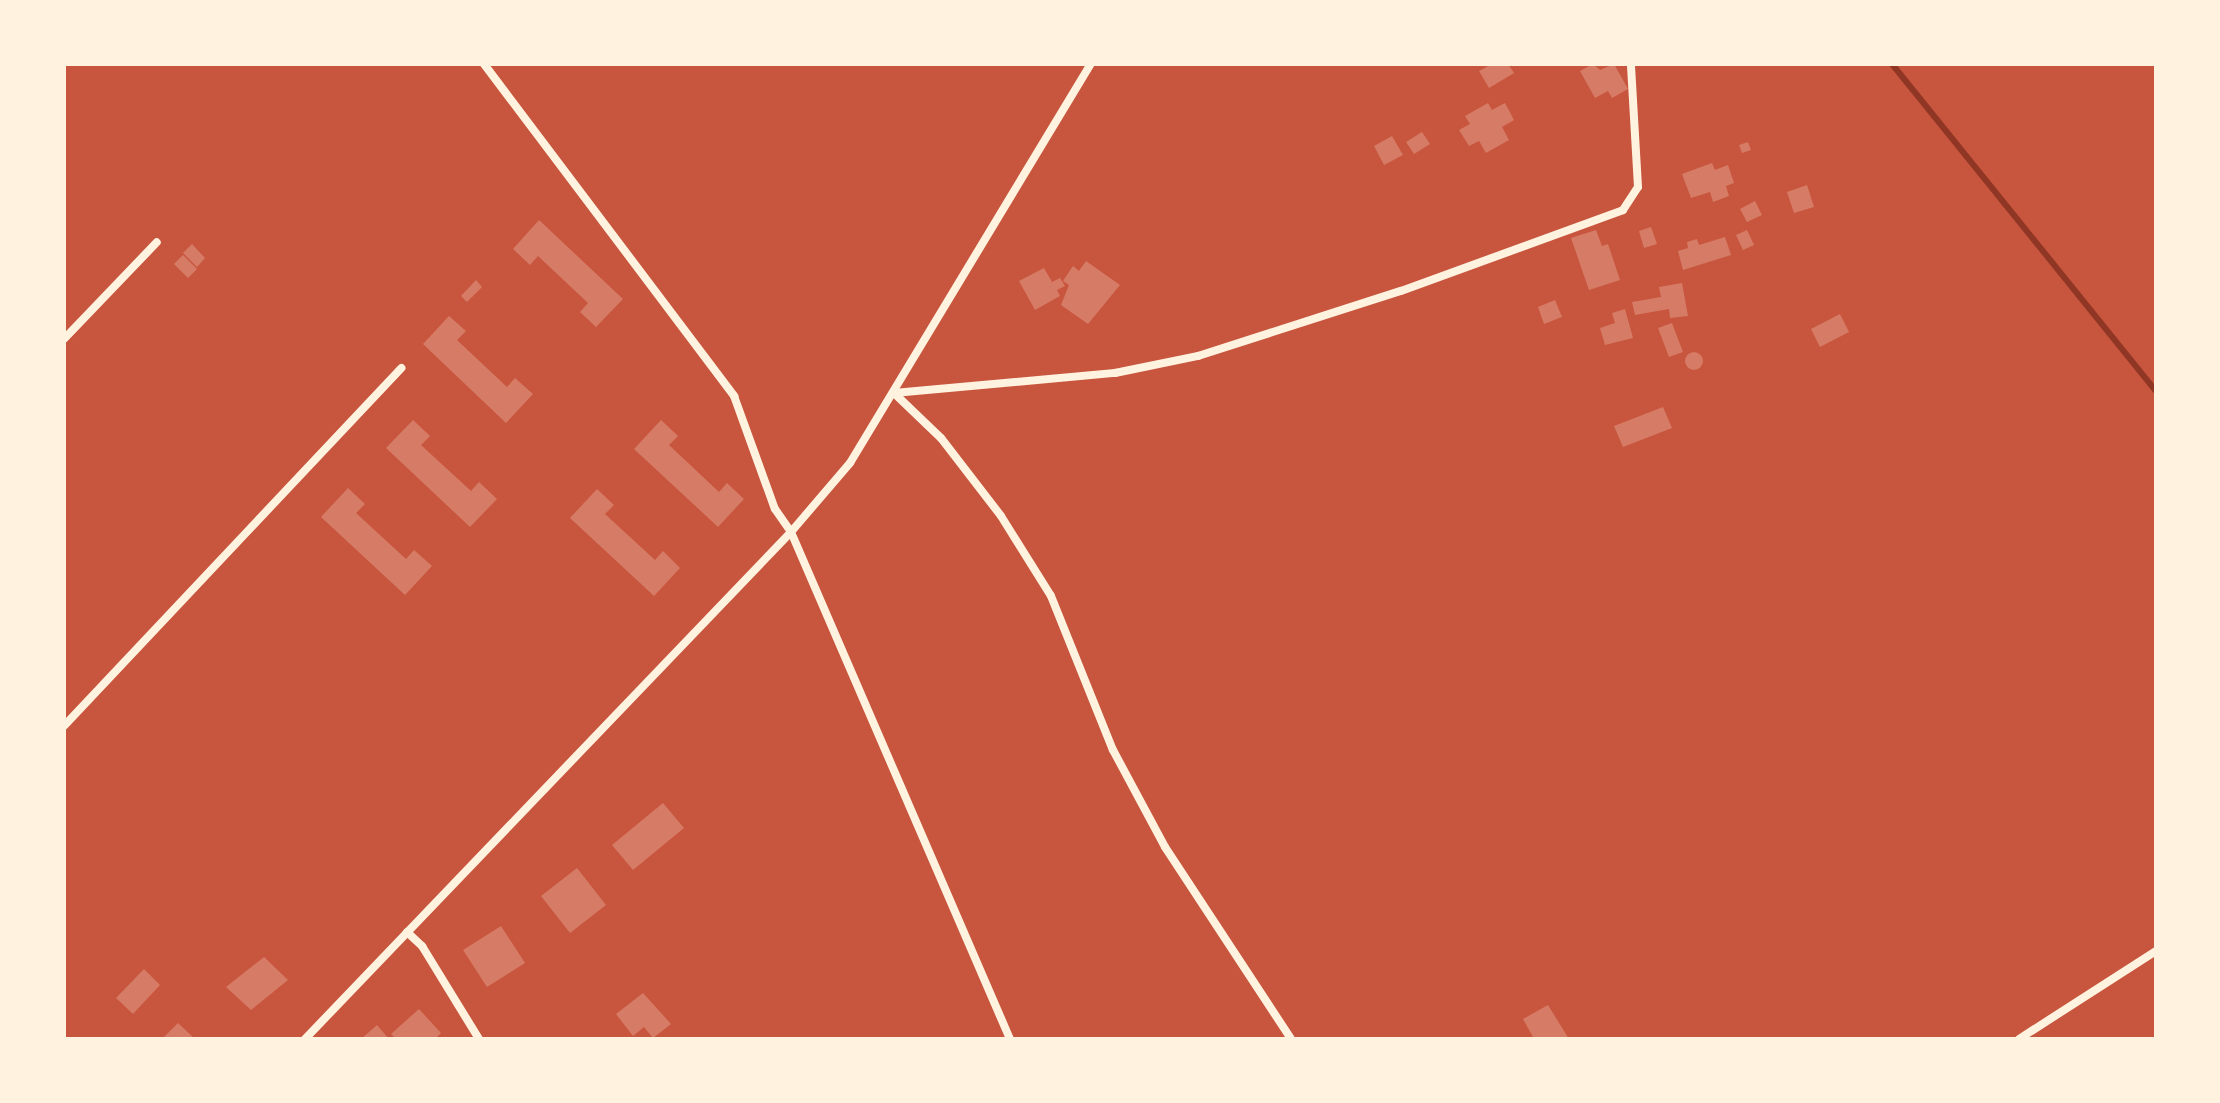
<!DOCTYPE html>
<style>
body{margin:0}
#map{position:relative;width:2220px;height:1103px;overflow:hidden;background:#c8553d;font-family:"Open Sans",sans-serif}
div>[style]{position:absolute}
[style*='--x']{left:calc(var(--x)*1px);top:calc(var(--y)*1px);width:calc(var(--w)*1px);rotate:calc(var(--a)*1deg)}
.stream>*{height:6px;margin:-3px;padding:0 3px;transform-origin:3px;border-radius:3px;background:#8f3625}
.building>*{inset:0;background:#d67c66}
.round{border-radius:50%}
.minor>*{height:8px;margin:-4px;padding:0 4px;transform-origin:4px;border-radius:4px;background:#fff3e0}
span{translate:-50% -50%;white-space:nowrap;text-align:center;line-height:1.15;-webkit-text-stroke:6px #fff3e0;paint-order:stroke}
.frame{position:absolute;inset:0;border:66px solid #fff3e0;pointer-events:none}
</style>
<div id="map">
<div class="stream">
<i style="--x:1892;--y:64;--w:420;--a:51.1"></i>
</div>
<div class="building">
<i style="clip-path:polygon(1492px 64px,1508px 64px,1514px 73px,1489px 88px,1479px 71px)"></i>
<i style="clip-path:polygon(1593px 64px,1600px 70px,1614px 64px,1628px 89px,1612px 98px,1608px 91px,1595px 98px,1580px 71px)"></i>
<i style="clip-path:polygon(1488px 103px,1492px 110px,1505px 103px,1514px 120px,1502px 127px,1509px 140px,1486px 153px,1479px 141px,1469px 146px,1459px 130px,1470px 124px,1465px 116px)"></i>
<i style="clip-path:polygon(1422px 132px,1430px 144px,1414px 154px,1406px 142px)"></i>
<i style="clip-path:polygon(1392px 136px,1403px 155px,1384px 165px,1374px 146px)"></i>
<i style="clip-path:polygon(1748px 142px,1751px 150px,1742px 153px,1739px 145px)"></i>
<i style="clip-path:polygon(1712px 163px,1715px 170px,1728px 165px,1734px 183px,1726px 186px,1729px 196px,1713px 202px,1710px 192px,1691px 198px,1682px 174px)"></i>
<i style="clip-path:polygon(1807px 185px,1814px 207px,1794px 213px,1787px 192px)"></i>
<i style="clip-path:polygon(1755px 201px,1762px 215px,1747px 222px,1740px 209px)"></i>
<i style="clip-path:polygon(539px 220px,623px 299px,596px 327px,580px 312px,588px 303px,538px 256px,530px 265px,513px 249px)"></i>
<i style="clip-path:polygon(1651px 227px,1657px 244px,1644px 248px,1639px 231px)"></i>
<i style="clip-path:polygon(1596px 230px,1602px 246px,1608px 244px,1620px 280px,1589px 290px,1571px 238px)"></i>
<i style="clip-path:polygon(1747px 230px,1754px 245px,1743px 250px,1736px 235px)"></i>
<i style="clip-path:polygon(1725px 237px,1731px 255px,1683px 270px,1678px 251px,1688px 248px,1687px 242px,1697px 239px,1699px 245px)"></i>
<i style="clip-path:polygon(192px 244px,205px 258px,197px 267px,183px 253px)"></i>
<i style="clip-path:polygon(183px 255px,197px 269px,188px 278px,174px 264px)"></i>
<i style="clip-path:polygon(1086px 261px,1120px 285px,1088px 324px,1061px 305px,1069px 285px,1063px 281px,1073px 266px,1079px 271px)"></i>
<i style="clip-path:polygon(1044px 268px,1052px 282px,1060px 278px,1065px 286px,1057px 290px,1060px 296px,1035px 310px,1019px 281px)"></i>
<i style="clip-path:polygon(476px 280px,482px 287px,467px 302px,461px 296px)"></i>
<i style="clip-path:polygon(1682px 283px,1688px 316px,1670px 318px,1669px 309px,1635px 315px,1632px 302px,1661px 297px,1659px 287px)"></i>
<i style="clip-path:polygon(1555px 300px,1562px 317px,1544px 324px,1538px 307px)"></i>
<i style="clip-path:polygon(1625px 309px,1633px 338px,1605px 345px,1600px 328px,1615px 323px,1612px 313px)"></i>
<i style="clip-path:polygon(1840px 314px,1849px 332px,1820px 347px,1811px 329px)"></i>
<i style="clip-path:polygon(449px 316px,466px 331px,457px 340px,507px 387px,515px 378px,533px 394px,506px 423px,423px 344px)"></i>
<i style="clip-path:polygon(1672px 323px,1683px 352px,1669px 357px,1658px 328px)"></i>
<i class="round" style="left:1685px;top:352px;width:18px;height:18px"></i>
<i style="clip-path:polygon(1663px 407px,1672px 428px,1623px 447px,1614px 426px)"></i>
<i style="clip-path:polygon(413px 420px,430px 436px,421px 445px,471px 491px,479px 482px,497px 499px,470px 527px,386px 448px)"></i>
<i style="clip-path:polygon(661px 420px,678px 436px,669px 445px,719px 492px,727px 483px,744px 499px,718px 527px,634px 449px)"></i>
<i style="clip-path:polygon(348px 488px,365px 504px,356px 513px,406px 559px,414px 550px,432px 566px,405px 595px,321px 517px)"></i>
<i style="clip-path:polygon(597px 489px,614px 505px,605px 514px,655px 560px,663px 551px,680px 568px,654px 596px,570px 518px)"></i>
<i style="clip-path:polygon(663px 803px,684px 828px,633px 870px,612px 845px)"></i>
<i style="clip-path:polygon(577px 868px,606px 905px,570px 933px,541px 896px)"></i>
<i style="clip-path:polygon(501px 926px,525px 963px,487px 987px,463px 950px)"></i>
<i style="clip-path:polygon(264px 957px,288px 980px,251px 1010px,226px 987px)"></i>
<i style="clip-path:polygon(144px 969px,160px 985px,133px 1014px,116px 998px)"></i>
<i style="clip-path:polygon(643px 993px,671px 1024px,653px 1038px,644px 1027px,633px 1036px,616px 1014px)"></i>
<i style="clip-path:polygon(1548px 1005px,1569px 1039px,1534px 1039px,1523px 1019px)"></i>
<i style="clip-path:polygon(419px 1009px,441px 1033px,435px 1039px,396px 1039px,391px 1034px)"></i>
<i style="clip-path:polygon(178px 1023px,195px 1039px,162px 1039px)"></i>
<i style="clip-path:polygon(377px 1025px,389px 1039px,361px 1039px)"></i>
</div>
<div class="minor">
<i style="--x:484;--y:64;--w:416;--a:53"></i>
<i style="--x:734;--y:396;--w:120;--a:70.1"></i>
<i style="--x:775;--y:509;--w:28;--a:55"></i>
<i style="--x:791;--y:532;--w:552;--a:66.64"></i>
<i style="--x:64;--y:339;--w:134;--a:-46.2"></i>
<i style="--x:894;--y:393;--w:222;--a:-5.2"></i>
<i style="--x:1115;--y:373;--w:85;--a:-11.6"></i>
<i style="--x:1198;--y:356;--w:213;--a:-17.8"></i>
<i style="--x:1401;--y:291;--w:236;--a:-20"></i>
<i style="--x:1623;--y:210;--w:27;--a:-57"></i>
<i style="--x:1638;--y:187;--w:123;--a:-93.3"></i>
<i style="--x:894;--y:393;--w:65;--a:43.8"></i>
<i style="--x:941;--y:438;--w:98;--a:52.4"></i>
<i style="--x:1001;--y:516;--w:94;--a:58"></i>
<i style="--x:1051;--y:596;--w:166;--a:68.1"></i>
<i style="--x:1113;--y:750;--w:110;--a:61.8"></i>
<i style="--x:1165;--y:847;--w:230;--a:56.7"></i>
<i style="--x:64;--y:726;--w:492;--a:-46.7"></i>
<i style="--x:407;--y:932;--w:21;--a:43"></i>
<i style="--x:422;--y:946;--w:109;--a:58.5"></i>
<i style="--x:305;--y:1039;--w:702;--a:-46.21"></i>
<i style="--x:791;--y:532;--w:91;--a:-49.5"></i>
<i style="--x:850;--y:463;--w:466;--a:-58.9"></i>
<i style="--x:2019;--y:1039;--w:163;--a:-32.7"></i>
</div>
<div class="frame"></div>
</div>
